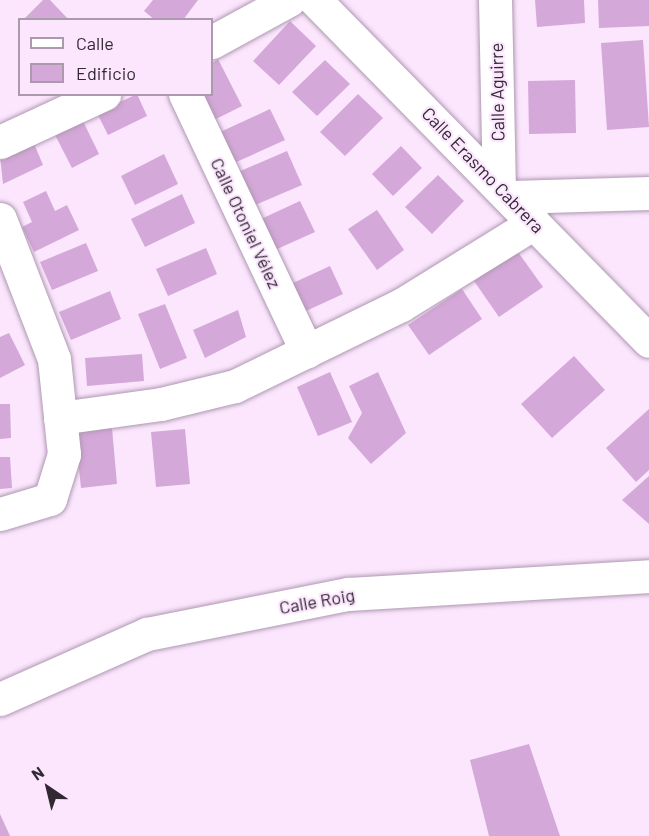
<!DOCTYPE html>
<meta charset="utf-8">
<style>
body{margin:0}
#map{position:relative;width:649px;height:836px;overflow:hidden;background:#fbe6fd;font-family:Barlow,sans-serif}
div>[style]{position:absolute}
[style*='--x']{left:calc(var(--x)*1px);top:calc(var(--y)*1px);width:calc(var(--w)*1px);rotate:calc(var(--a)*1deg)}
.building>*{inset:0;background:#d4a8d8}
.roads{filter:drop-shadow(0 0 2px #af97b2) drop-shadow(0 0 2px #af97b2)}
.street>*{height:33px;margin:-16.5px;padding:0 16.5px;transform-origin:16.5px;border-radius:16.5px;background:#fff}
span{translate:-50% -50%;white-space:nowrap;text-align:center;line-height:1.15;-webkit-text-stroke:4.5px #fbe6fd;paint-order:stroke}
.street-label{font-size:18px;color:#322833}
.legend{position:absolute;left:18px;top:18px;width:195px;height:78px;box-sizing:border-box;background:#fbe6fd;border:2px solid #ab9aac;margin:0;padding:8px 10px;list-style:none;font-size:18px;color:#322833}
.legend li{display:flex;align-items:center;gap:12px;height:30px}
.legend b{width:30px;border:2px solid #ab9aac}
.north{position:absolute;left:18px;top:758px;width:60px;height:60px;-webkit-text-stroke:4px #fbe6fd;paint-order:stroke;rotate:325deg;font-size:16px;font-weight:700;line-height:24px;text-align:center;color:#322833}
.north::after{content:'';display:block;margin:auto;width:21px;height:27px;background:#322833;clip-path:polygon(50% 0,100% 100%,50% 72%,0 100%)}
</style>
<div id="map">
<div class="building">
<i style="clip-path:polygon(43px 0,50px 0,69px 20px,23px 20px)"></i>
<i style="clip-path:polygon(153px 0,198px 0,183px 20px,155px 20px,144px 11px)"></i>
<i style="clip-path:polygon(535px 0,584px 0,585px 23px,537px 27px)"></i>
<i style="clip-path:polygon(598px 0,649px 0,649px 26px,599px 28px)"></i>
<i style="clip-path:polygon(290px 21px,316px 46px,279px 85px,253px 61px)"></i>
<i style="clip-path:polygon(643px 40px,649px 127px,607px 130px,601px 43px)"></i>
<i style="clip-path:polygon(218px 59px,242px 106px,214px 120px,202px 94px,212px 94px,212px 63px)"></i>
<i style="clip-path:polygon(325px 60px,350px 84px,317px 116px,292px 92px)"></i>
<i style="clip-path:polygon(575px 80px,576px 133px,529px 134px,528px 81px)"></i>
<i style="clip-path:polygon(137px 94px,147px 116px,108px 135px,97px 113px)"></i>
<i style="clip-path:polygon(358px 94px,383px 118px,345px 156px,320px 132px)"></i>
<i style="clip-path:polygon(270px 109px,285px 140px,232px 164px,218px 133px)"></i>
<i style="clip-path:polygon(82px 119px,99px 154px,72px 168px,54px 133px)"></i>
<i style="clip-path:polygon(33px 141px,43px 165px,3px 184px,0 156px)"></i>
<i style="clip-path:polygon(401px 146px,422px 168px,393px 196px,372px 174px)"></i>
<i style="clip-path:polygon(287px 151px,302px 185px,253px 206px,238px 172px)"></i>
<i style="clip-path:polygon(164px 154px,178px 184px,135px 205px,121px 176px)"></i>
<i style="clip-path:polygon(438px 175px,464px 201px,432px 234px,405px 207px)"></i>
<i style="clip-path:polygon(46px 191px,55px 211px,67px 205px,79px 230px,34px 252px,22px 227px,32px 222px,23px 202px)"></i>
<i style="clip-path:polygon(182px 194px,195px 223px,145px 247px,131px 219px)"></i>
<i style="clip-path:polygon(300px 201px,315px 232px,275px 250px,261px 219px)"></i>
<i style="clip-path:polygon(377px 210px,404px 250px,377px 270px,348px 229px)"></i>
<i style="clip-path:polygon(86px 243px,98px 271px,52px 290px,40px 262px)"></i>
<i style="clip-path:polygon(206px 248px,217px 274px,168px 296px,156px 269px)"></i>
<i style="clip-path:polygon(518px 252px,543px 287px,499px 317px,474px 281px)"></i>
<i style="clip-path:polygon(330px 266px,343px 294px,306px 311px,293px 283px)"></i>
<i style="clip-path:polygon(462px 289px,482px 319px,429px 355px,408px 325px)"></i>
<i style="clip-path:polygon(110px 291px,121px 319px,71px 340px,59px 312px)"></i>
<i style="clip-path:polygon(165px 304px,187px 358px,160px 369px,138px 314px)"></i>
<i style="clip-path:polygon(238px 310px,246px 337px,205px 358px,193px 330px)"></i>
<i style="clip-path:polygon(9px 333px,25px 365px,0 378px,0 337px)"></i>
<i style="clip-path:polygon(142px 354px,144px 381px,87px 386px,85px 358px)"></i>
<i style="clip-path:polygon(574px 356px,605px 390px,552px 438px,521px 404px)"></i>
<i style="clip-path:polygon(330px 372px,352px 422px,318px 436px,297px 387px)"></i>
<i style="clip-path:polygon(378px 372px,406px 433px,371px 464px,348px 438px,362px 413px,349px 386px)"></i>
<i style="clip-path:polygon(0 404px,10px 404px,11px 438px,0 439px)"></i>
<i style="clip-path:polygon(649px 409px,649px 470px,636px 482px,606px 448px)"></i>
<i style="clip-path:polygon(112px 428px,117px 484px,81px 488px,75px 432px)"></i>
<i style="clip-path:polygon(185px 429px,190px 484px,156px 487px,151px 432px)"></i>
<i style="clip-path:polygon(0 457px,10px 457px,12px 488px,0 489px)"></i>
<i style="clip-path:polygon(649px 476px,649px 524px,622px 500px)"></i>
<i style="clip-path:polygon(529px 744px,560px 836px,489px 836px,470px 760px)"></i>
<i style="clip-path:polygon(0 814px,10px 836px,0 836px)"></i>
</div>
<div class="roads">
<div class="street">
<i style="--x:315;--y:0;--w:477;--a:45.6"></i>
<i style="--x:495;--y:0;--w:185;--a:88.8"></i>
<i style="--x:212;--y:42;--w:88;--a:-28.6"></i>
<i style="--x:185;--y:94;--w:285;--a:64.7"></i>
<i style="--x:0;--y:142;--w:115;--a:-24.8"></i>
<i style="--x:511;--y:197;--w:138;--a:-1.7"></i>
<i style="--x:0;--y:219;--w:150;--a:68.9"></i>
<i style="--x:54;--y:359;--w:96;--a:84"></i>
<i style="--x:64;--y:454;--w:47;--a:107.3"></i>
<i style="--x:50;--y:499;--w:52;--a:163.3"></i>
<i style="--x:60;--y:418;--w:102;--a:-7.9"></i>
<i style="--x:161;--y:404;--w:76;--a:-13.7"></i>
<i style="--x:235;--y:386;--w:185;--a:-26"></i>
<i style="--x:401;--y:305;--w:156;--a:-31.7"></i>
<i style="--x:0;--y:699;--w:161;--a:-23.9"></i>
<i style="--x:147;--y:634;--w:205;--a:-11.3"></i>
<i style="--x:348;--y:594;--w:302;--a:-3.4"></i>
</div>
</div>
<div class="street-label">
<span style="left:497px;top:92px;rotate:-91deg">Calle Aguirre</span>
<span style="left:483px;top:170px;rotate:46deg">Calle Erasmo Cabrera</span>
<span style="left:246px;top:223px;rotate:65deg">Calle Otoniel Vélez</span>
<span style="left:317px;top:601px;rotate:-10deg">Calle Roig</span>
</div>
<ul class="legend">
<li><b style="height:8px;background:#fff"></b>Calle</li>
<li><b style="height:16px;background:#d4a8d8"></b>Edificio</li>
</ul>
<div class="north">N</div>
</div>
